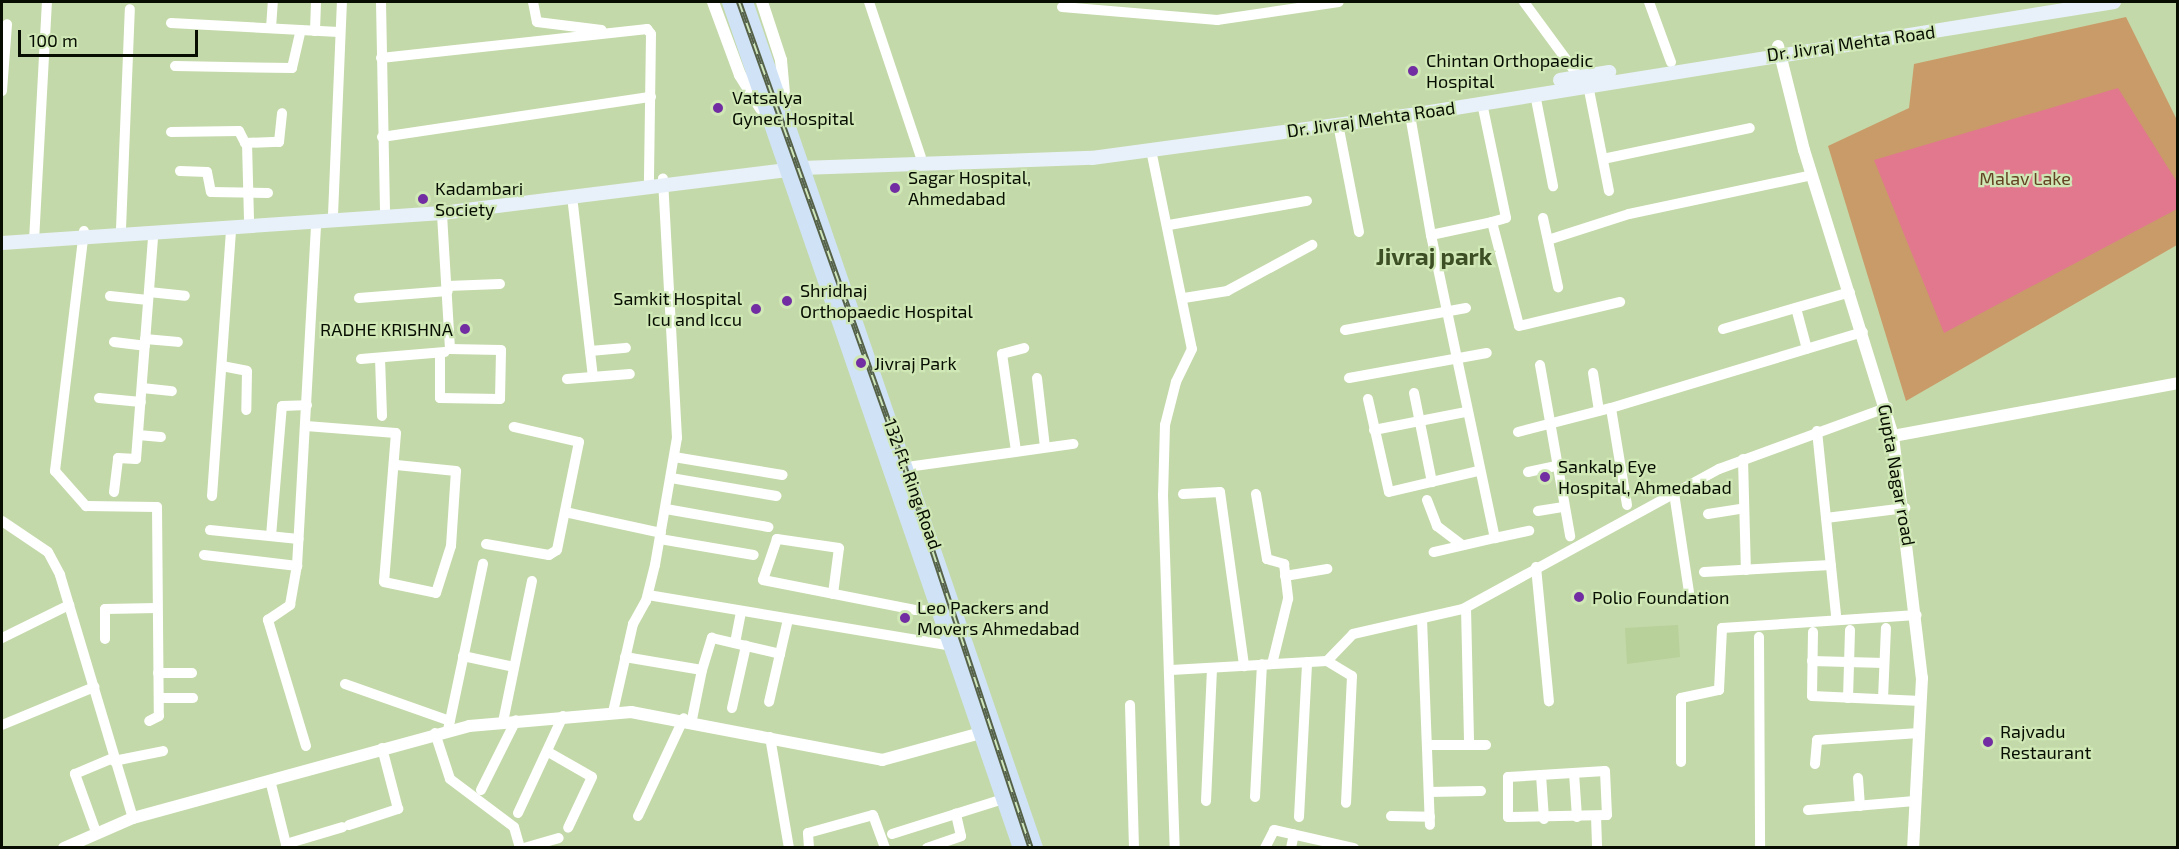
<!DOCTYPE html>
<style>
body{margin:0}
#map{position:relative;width:2179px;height:849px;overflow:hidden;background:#c4d9a9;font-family:"Exo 2",sans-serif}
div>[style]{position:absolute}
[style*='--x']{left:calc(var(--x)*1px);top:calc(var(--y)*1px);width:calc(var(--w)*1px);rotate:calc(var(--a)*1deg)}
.built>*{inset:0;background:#b8d099}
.green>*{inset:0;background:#c99b69}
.water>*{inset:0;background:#e1788e}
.minor>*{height:10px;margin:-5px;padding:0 5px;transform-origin:5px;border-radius:5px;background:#fff}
.tertiary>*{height:12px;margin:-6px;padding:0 6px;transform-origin:6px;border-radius:6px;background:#fff}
.secondary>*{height:14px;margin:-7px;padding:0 7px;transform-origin:7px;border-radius:7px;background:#e8f1fa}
.primary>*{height:16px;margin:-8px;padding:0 8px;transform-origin:8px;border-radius:8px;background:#d0e3f6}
.rail>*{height:6px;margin-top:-3px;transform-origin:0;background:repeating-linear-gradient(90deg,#d0e7b6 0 11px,#556247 0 22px);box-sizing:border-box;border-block:2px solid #556247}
.dots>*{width:16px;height:16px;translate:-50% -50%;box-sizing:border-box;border:3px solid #d0e7b6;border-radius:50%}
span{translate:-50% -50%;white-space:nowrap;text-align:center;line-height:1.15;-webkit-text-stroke:4.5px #d0e7b6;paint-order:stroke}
.street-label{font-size:18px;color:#070e01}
.poi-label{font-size:18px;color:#070e01}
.left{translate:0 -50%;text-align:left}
.right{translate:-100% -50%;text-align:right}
.park-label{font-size:18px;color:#634422}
.district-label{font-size:24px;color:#3d4f24;font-weight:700}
.frame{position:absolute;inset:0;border:3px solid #070e01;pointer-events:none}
.scale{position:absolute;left:18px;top:30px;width:180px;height:27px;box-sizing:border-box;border:3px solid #070e01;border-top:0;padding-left:8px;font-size:18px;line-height:21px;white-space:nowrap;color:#070e01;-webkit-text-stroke:4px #d0e7b6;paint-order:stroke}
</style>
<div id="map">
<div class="built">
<i style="clip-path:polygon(1678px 625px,1680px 657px,1627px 664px,1625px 628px)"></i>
</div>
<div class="green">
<i style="clip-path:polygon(2126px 17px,2177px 120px,2177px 245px,1906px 401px,1828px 146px,1909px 108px,1914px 64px)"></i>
</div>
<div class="water">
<i style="clip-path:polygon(2118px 88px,2177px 182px,2177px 209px,1944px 333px,1874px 160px)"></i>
</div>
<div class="minor">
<i style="--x:381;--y:2;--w:209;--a:88.9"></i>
<i style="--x:533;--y:2;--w:20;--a:79"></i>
<i style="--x:537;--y:22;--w:65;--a:7"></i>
<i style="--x:869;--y:2;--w:163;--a:71.5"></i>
<i style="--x:1524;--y:2;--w:93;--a:53.7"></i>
<i style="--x:1649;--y:2;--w:64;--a:69.9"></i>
<i style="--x:1062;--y:7;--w:156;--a:4.8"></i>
<i style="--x:1217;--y:20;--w:123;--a:-8.4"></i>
<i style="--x:171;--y:23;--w:168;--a:3.1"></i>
<i style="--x:271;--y:28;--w:26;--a:-86"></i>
<i style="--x:315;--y:31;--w:29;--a:-88"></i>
<i style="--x:381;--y:58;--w:268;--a:-6.2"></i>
<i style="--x:647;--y:29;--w:6;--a:51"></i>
<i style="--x:651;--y:34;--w:146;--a:90.8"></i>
<i style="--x:175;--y:66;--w:117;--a:1"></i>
<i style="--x:292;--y:68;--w:39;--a:-77"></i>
<i style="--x:1588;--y:85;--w:108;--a:78.8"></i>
<i style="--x:2;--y:91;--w:67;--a:-85.7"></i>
<i style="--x:1535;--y:94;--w:94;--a:78.9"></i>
<i style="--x:1482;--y:103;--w:117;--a:78.2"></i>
<i style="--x:1506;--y:218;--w:15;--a:164"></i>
<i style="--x:1410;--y:115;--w:122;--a:80.1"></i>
<i style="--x:1431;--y:235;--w:62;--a:-12"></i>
<i style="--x:1492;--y:222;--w:107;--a:75.4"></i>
<i style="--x:1519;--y:326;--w:104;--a:-13.4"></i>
<i style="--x:1338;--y:124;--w:110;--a:79"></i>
<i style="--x:171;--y:132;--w:68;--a:-0.8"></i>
<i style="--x:239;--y:131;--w:13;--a:63"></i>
<i style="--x:245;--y:143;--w:34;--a:-2"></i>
<i style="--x:279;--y:142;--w:29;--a:-84"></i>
<i style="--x:382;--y:137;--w:272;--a:-8.5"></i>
<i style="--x:247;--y:143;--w:78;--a:88.5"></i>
<i style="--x:1151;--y:150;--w:203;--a:78.4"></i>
<i style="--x:1192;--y:349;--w:37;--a:116"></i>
<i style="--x:1176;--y:382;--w:44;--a:104.3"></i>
<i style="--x:1165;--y:425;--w:70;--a:91.6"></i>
<i style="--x:1163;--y:495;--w:353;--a:88.1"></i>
<i style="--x:1603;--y:159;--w:150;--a:-11.9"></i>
<i style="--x:180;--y:171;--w:27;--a:2"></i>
<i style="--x:207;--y:172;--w:20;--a:79"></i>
<i style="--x:211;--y:192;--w:57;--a:1"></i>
<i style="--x:572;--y:196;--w:182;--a:83.4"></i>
<i style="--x:333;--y:215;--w:213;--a:-87.6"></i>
<i style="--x:1543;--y:218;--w:71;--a:77.7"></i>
<i style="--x:1169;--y:225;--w:140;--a:-9.9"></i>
<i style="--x:121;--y:229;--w:220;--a:-87.7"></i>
<i style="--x:84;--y:231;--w:242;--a:96.9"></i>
<i style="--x:55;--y:471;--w:47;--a:48.5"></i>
<i style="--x:86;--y:506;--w:71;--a:0.8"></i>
<i style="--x:157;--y:507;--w:209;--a:89.5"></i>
<i style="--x:159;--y:716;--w:11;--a:153"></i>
<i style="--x:1431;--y:235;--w:310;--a:78.1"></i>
<i style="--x:1495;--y:538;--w:63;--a:167.1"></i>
<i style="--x:1548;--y:240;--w:85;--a:-17.8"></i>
<i style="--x:1629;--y:214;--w:187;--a:-12"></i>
<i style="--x:34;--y:241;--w:239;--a:-86.9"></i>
<i style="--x:447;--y:286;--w:53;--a:-2.2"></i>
<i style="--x:149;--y:292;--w:36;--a:6"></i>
<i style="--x:110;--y:296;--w:38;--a:6"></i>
<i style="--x:359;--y:298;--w:89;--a:-4.5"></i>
<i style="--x:1184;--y:298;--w:44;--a:-9.2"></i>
<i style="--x:1227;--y:291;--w:97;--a:-28.4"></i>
<i style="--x:1796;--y:308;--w:42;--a:75"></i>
<i style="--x:1723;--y:329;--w:132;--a:-16.2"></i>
<i style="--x:1345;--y:330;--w:123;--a:-10.3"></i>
<i style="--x:145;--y:339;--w:33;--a:5"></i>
<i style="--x:114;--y:342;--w:31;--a:7"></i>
<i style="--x:590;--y:351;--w:36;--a:-5"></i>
<i style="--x:440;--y:356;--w:42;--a:90"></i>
<i style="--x:440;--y:398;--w:60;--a:1"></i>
<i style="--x:500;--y:399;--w:49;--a:-88.8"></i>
<i style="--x:501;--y:350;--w:51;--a:-178.9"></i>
<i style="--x:450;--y:349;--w:136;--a:-93.4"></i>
<i style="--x:380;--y:358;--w:58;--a:88"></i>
<i style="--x:361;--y:359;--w:84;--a:-4.8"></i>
<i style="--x:1540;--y:365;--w:174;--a:80"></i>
<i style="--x:222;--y:366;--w:25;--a:11"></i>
<i style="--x:247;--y:371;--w:39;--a:91"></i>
<i style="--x:1593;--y:373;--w:38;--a:81"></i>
<i style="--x:1037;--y:378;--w:69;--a:83.4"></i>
<i style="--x:1349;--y:378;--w:140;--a:-10.3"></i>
<i style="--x:567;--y:379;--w:63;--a:-4.5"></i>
<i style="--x:142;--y:388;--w:30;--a:6"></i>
<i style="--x:1414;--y:393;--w:91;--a:78.6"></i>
<i style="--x:99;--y:398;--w:42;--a:5.4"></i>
<i style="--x:1368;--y:399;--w:95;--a:77.3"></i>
<i style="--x:1389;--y:492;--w:91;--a:-13.3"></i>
<i style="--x:306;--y:426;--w:90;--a:4.4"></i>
<i style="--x:396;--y:433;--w:149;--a:94.6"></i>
<i style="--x:384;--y:582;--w:53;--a:11.9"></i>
<i style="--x:436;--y:593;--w:49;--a:-72.3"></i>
<i style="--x:451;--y:546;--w:75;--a:-86.2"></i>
<i style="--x:456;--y:471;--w:60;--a:-174.3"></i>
<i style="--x:1374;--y:430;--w:94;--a:-11.1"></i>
<i style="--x:1817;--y:431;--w:186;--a:84.1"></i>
<i style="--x:1518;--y:432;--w:96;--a:-14.5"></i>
<i style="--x:138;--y:435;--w:23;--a:5"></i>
<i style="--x:1016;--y:451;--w:98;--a:-98.2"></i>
<i style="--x:1002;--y:354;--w:23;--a:-15"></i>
<i style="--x:674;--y:457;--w:110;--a:9.4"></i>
<i style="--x:1743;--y:459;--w:111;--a:88.5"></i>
<i style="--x:907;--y:467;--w:168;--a:-7.9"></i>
<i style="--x:1528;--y:472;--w:29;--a:-12"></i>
<i style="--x:671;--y:478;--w:107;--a:9.7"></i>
<i style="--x:114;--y:492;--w:34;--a:-83"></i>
<i style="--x:118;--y:458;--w:18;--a:3"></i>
<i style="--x:136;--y:459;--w:224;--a:-85.6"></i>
<i style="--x:1674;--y:493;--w:100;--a:81.4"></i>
<i style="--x:1183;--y:494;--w:37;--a:-3"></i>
<i style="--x:1220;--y:492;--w:176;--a:82.1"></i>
<i style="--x:1256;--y:494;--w:66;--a:80.4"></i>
<i style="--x:1267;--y:559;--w:18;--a:16"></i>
<i style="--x:1284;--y:564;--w:35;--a:83"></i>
<i style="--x:1288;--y:599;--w:67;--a:103.8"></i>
<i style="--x:212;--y:496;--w:267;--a:-85.9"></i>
<i style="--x:1427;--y:500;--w:28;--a:69"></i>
<i style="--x:1437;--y:526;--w:31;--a:37"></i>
<i style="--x:1627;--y:505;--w:98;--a:-99.4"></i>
<i style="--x:1611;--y:408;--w:263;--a:-16.8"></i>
<i style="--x:666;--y:509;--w:104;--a:10"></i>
<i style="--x:1538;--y:511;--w:26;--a:-9"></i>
<i style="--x:565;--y:512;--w:98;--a:12.3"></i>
<i style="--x:1708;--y:514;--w:36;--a:-9"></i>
<i style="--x:1826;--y:518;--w:80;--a:-7.2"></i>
<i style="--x:2;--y:521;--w:55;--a:34"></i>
<i style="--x:48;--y:552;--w:26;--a:62"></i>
<i style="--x:60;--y:575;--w:254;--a:73.3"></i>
<i style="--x:210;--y:530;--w:89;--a:5.8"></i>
<i style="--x:271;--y:536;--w:130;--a:-85.2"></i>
<i style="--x:282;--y:406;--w:25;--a:-2"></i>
<i style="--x:1495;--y:538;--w:35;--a:-12"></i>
<i style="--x:660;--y:539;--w:95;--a:9.7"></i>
<i style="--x:486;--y:544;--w:64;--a:9.9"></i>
<i style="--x:549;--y:555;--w:9;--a:-32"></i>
<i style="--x:557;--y:550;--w:110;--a:-78.5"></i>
<i style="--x:579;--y:442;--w:67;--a:-167"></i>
<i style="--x:204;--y:555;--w:94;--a:6.7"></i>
<i style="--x:1536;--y:567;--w:135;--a:84.5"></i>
<i style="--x:1704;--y:572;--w:127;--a:-3.2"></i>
<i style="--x:1285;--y:576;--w:43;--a:-9.5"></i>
<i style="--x:833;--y:594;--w:46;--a:-82.6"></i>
<i style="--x:839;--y:548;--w:63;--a:-171.7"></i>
<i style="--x:777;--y:539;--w:43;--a:108.9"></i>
<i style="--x:763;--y:580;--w:156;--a:11.1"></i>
<i style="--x:916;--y:610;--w:25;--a:2"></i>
<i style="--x:648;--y:595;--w:309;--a:9.5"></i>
<i style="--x:1466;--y:608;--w:137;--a:88.7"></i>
<i style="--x:1422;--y:619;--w:206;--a:87.8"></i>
<i style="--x:1813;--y:632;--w:64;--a:90.9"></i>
<i style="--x:1812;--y:696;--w:109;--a:2.6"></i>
<i style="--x:1759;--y:637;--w:211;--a:89.7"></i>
<i style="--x:2;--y:638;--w:75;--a:-26.2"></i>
<i style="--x:105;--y:639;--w:30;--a:-90"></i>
<i style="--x:105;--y:609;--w:52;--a:-1.1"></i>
<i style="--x:735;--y:643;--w:31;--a:-79"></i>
<i style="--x:780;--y:654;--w:36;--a:-77"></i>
<i style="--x:463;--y:656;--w:52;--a:12.2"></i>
<i style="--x:625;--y:657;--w:78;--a:9.6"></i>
<i style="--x:702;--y:670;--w:50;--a:101.5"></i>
<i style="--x:1327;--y:661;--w:29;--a:31"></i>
<i style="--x:1352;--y:676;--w:127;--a:92.7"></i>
<i style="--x:1812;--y:661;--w:72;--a:1.6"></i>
<i style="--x:702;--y:670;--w:34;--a:-73"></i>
<i style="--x:712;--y:638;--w:70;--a:13.2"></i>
<i style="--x:780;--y:654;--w:49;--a:102.9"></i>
<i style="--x:1171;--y:670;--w:156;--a:-3.3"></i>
<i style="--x:1327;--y:661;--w:37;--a:-46"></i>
<i style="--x:1353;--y:634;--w:113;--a:-12.8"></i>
<i style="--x:1463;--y:609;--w:292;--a:-28.7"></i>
<i style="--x:1719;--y:469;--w:180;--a:-20.1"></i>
<i style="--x:158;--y:673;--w:34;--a:0"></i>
<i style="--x:345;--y:684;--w:111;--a:19.4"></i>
<i style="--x:159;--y:698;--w:34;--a:0"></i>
<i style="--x:1848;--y:698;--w:68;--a:-88.3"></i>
<i style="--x:1883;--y:699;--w:71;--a:-87.6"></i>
<i style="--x:1130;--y:705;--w:143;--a:88.4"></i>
<i style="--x:732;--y:708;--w:64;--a:-77.3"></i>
<i style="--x:613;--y:712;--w:90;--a:-77.2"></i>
<i style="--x:633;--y:624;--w:26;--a:-61"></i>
<i style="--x:646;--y:601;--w:37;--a:-76"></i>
<i style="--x:655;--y:565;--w:129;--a:-80.2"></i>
<i style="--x:677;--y:438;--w:260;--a:-93.1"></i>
<i style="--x:503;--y:722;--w:144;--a:-78.4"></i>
<i style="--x:2;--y:725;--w:100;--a:-22.4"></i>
<i style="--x:448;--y:730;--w:170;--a:-78.1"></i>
<i style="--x:435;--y:733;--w:48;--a:71.9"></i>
<i style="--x:450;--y:779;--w:80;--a:36.9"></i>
<i style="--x:514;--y:827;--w:22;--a:74"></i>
<i style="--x:770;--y:737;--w:113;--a:80.3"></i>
<i style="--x:1427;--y:745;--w:59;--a:0"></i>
<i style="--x:306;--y:746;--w:132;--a:-106.8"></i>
<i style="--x:268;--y:620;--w:27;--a:-34"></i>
<i style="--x:290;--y:605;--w:40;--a:-80"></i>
<i style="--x:297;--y:566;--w:343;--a:-86.8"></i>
<i style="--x:550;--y:753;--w:48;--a:29.7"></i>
<i style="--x:592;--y:777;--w:56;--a:115.2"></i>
<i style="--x:114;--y:761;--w:50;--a:-11.5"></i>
<i style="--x:1681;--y:762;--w:64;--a:-90"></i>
<i style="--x:1681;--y:698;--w:39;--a:-12"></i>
<i style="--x:1719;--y:690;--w:62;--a:-87.2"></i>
<i style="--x:1722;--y:628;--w:195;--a:-3.8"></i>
<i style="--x:1815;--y:764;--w:24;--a:-85"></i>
<i style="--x:1817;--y:740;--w:102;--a:-3.9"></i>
<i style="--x:1605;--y:771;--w:44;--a:87.4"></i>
<i style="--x:1607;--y:815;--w:99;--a:178.8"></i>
<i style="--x:1508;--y:817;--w:40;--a:-90"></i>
<i style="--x:1508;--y:777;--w:97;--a:-3.5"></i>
<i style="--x:1574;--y:773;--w:44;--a:86.1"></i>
<i style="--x:1541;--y:775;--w:44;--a:86.1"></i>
<i style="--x:1858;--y:778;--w:28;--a:86"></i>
<i style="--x:270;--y:780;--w:70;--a:76"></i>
<i style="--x:481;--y:790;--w:78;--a:-63.4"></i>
<i style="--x:1429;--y:792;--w:52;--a:-1.1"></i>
<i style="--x:1255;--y:797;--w:133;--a:-87"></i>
<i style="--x:1206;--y:801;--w:133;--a:-87.4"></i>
<i style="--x:1808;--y:810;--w:107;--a:-4.8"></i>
<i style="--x:518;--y:813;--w:107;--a:-65.1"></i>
<i style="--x:638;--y:816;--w:108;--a:-64.9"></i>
<i style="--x:1391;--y:816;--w:39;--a:1"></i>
<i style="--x:1596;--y:816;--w:32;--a:88"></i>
<i style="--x:1299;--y:817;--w:155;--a:-87"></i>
<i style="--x:349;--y:825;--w:52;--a:-18.1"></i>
<i style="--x:398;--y:809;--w:63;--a:-104.7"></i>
<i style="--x:96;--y:832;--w:62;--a:-109.9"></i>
<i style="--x:75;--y:774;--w:41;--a:-22.8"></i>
<i style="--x:892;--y:834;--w:120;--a:-17.5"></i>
<i style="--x:286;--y:844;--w:59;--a:-16.6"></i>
<i style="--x:524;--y:848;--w:36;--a:-16"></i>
<i style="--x:809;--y:848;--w:15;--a:-94"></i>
<i style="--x:808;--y:833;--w:67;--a:-15.5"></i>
<i style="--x:873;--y:815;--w:35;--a:70"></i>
<i style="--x:927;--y:848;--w:36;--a:-19"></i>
<i style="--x:961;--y:836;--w:23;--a:-103"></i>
<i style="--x:1265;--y:848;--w:20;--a:-63"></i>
<i style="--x:1274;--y:830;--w:82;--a:12.7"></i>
<i style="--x:1291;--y:848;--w:14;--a:-78"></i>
</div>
<div class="tertiary">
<i style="--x:713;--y:2;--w:78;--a:69.7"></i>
<i style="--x:740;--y:75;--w:40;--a:58"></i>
<i style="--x:762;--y:2;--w:61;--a:71.9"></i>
<i style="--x:781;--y:60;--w:45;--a:84.9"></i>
<i style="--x:1778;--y:46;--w:107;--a:76"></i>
<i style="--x:1804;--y:150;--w:300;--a:72.7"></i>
<i style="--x:1893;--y:436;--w:244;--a:83.2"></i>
<i style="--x:1922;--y:678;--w:170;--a:93"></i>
<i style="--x:1893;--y:436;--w:290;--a:-10.5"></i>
<i style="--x:64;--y:848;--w:75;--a:-23.5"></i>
<i style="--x:133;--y:818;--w:348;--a:-15.3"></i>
<i style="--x:469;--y:726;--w:163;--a:-4.9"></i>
<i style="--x:631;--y:712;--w:256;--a:10.8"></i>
<i style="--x:882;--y:760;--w:110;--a:-15.3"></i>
</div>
<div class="secondary">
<i style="--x:1560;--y:80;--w:50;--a:-9.3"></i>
<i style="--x:2;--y:243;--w:441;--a:-3.9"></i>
<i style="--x:442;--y:213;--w:362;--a:-7.1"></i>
<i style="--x:801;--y:168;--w:291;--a:-2"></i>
<i style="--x:1092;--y:158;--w:335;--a:-7.7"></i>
<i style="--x:1424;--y:113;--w:699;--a:-9.14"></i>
</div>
<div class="primary">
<i style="--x:730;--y:2;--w:895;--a:71.02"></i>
<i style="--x:745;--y:2;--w:894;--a:71.08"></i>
</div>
<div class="rail">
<i style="--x:739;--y:2;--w:495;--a:70.4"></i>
<i style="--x:905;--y:468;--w:400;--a:71.7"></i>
</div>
<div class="dots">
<i style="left:1413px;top:71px;background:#712da1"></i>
<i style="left:718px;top:108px;background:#712da1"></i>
<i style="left:895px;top:188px;background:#712da1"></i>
<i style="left:423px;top:199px;background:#712da1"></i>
<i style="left:787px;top:301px;background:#712da1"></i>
<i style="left:756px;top:309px;background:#712da1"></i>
<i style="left:465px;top:329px;background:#712da1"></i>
<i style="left:861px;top:363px;background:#712da1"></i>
<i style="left:1545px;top:477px;background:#712da1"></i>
<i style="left:1579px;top:597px;background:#712da1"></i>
<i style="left:905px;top:618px;background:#712da1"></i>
<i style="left:1988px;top:742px;background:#712da1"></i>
</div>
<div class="street-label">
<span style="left:1851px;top:43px;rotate:-8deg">Dr. Jivraj Mehta Road</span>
<span style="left:1371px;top:119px;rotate:-8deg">Dr. Jivraj Mehta Road</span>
<span style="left:1897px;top:475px;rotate:80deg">Gupta Nagar road</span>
<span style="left:913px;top:484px;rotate:70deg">132 Ft. Ring Road</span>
</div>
<div class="poi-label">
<span class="left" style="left:1426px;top:71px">Chintan Orthopaedic<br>Hospital</span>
<span class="left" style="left:732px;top:108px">Vatsalya<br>Gynec Hospital</span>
<span class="left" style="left:908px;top:188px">Sagar Hospital,<br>Ahmedabad</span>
<span class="left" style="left:435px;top:199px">Kadambari<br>Society</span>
<span class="left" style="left:800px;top:301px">Shridhaj<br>Orthopaedic Hospital</span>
<span class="right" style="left:742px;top:309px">Samkit Hospital<br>Icu and Iccu</span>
<span class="right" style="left:453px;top:329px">RADHE KRISHNA</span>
<span class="left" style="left:874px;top:363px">Jivraj Park</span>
<span class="left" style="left:1558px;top:477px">Sankalp Eye<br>Hospital, Ahmedabad</span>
<span class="left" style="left:1592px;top:597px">Polio Foundation</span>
<span class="left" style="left:917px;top:618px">Leo Packers and<br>Movers Ahmedabad</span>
<span class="left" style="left:2000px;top:742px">Rajvadu<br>Restaurant</span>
</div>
<div class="park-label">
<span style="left:2025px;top:178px">Malav Lake</span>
</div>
<div class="district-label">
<span style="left:1434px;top:256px">Jivraj park</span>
</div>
<div class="frame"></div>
<div class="scale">100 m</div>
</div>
